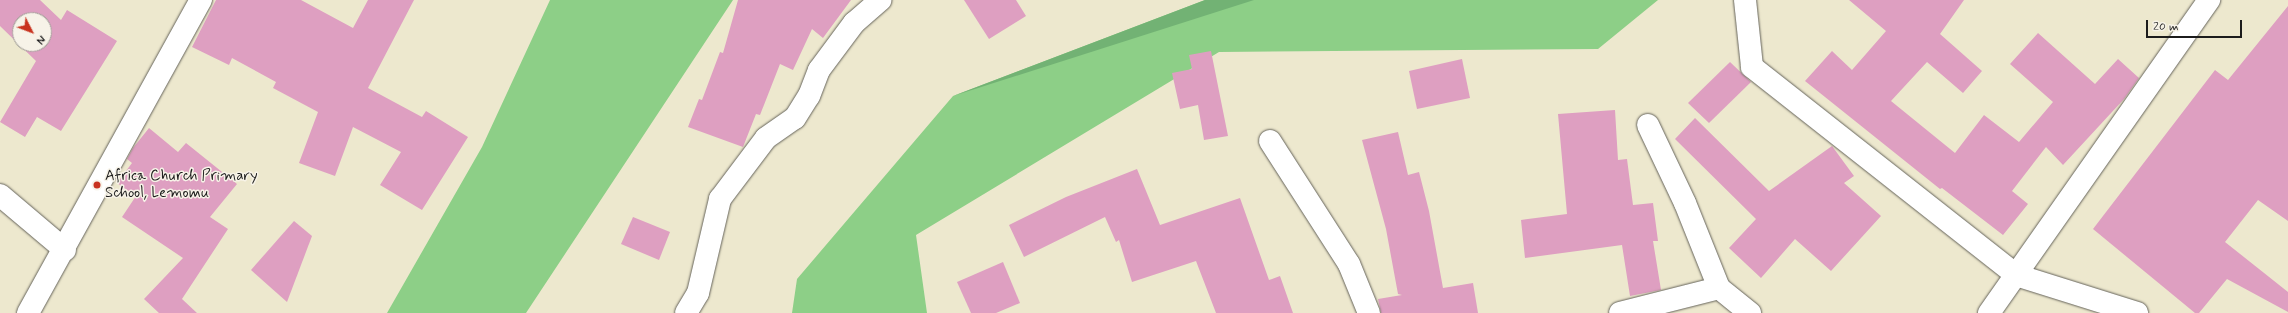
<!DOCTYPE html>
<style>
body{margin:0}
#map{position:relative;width:2288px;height:313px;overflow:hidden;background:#ede8ce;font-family:Mynerve,sans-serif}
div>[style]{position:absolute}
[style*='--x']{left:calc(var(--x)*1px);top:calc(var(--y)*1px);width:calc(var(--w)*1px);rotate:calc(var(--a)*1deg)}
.green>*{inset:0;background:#8dcf87}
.forest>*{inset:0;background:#72b274}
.building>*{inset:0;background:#de9fc1}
.roads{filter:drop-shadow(0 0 1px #65635a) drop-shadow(0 0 1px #65635a)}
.street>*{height:22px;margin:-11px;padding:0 11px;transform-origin:11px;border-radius:11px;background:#fff}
.dots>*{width:11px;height:11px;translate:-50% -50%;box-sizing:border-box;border:2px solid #f7f3e8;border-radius:50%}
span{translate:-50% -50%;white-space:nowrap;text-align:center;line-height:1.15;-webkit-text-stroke:3px #f7f3e8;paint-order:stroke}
.poi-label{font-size:15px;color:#1c1c1c}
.left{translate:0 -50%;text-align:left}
.north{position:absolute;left:12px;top:12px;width:40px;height:40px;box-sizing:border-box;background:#f7f3e8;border:1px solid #9f9d96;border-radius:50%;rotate:132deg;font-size:11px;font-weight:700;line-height:16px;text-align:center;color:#1c1c1c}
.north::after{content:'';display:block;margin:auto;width:14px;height:18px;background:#c8321e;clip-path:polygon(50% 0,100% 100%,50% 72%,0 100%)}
.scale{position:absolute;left:2146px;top:20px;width:96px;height:18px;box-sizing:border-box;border:2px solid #1c1c1c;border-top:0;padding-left:5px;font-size:12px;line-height:14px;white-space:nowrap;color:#1c1c1c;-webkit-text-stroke:3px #f7f3e8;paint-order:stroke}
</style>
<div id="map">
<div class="green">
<i style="clip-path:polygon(550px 0,733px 0,526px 313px,387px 313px,482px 147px)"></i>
<i style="clip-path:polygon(1205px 0,1658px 0,1598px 49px,1219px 52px,916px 235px,927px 313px,792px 313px,797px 279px,953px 96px)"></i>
</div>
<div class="forest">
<i style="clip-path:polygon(1205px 0,1254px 0,953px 96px)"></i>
</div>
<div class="building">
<i style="clip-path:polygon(evenodd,0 0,40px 0,61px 20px,67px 10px,117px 41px,61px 131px,37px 117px,25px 137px,0 122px,36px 61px,0 26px,0 0,20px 20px,44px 20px,44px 44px,20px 44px,20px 20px)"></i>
<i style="clip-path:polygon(216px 0,301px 0,353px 28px,368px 0,414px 0,368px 88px,422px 117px,426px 111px,468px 137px,422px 210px,380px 185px,401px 152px,353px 127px,335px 176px,299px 163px,318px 112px,273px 88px,276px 82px,232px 58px,229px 65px,192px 47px)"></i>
<i style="clip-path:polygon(738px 0,851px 0,823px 38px,812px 29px,793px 70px,780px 64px,760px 115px,756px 114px,743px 147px,688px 127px,699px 99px,702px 100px,720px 52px,723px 53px)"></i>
<i style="clip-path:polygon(964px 0,1016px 0,1026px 16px,989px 39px)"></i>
<i style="clip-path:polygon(1849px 0,1964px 0,1940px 34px,1982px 71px,1963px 93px,1927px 62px,1891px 101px,1955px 153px,1984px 115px,2019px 142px,2053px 102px,2010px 64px,2038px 33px,2095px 84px,2118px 59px,2139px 78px,2124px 99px,2063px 165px,2046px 147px,2012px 191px,2028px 204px,2003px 235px,1942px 188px,1940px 189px,1805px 81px,1832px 51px,1852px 70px,1886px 31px)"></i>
<i style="clip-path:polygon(2288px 6px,2288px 221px,2258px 200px,2225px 242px,2288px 292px,2288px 312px,2227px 279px,2199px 313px,2195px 313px,2093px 229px,2215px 70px,2228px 80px)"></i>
<i style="clip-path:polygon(1211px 51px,1228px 136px,1204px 140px,1198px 105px,1180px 109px,1172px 73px,1192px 69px,1189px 55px)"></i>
<i style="clip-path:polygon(1462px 59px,1470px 98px,1417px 109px,1409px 71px)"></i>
<i style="clip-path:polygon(1730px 62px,1751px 82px,1709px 123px,1688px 103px)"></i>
<i style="clip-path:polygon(1615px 110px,1618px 160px,1627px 159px,1633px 205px,1653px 203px,1658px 241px,1653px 241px,1661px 290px,1630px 296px,1622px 245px,1525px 258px,1521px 220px,1567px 214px,1558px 114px)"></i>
<i style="clip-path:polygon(1695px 118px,1769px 191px,1832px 146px,1854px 176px,1844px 183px,1881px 216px,1831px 271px,1795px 239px,1761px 278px,1729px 248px,1756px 219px,1675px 139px)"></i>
<i style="clip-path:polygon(149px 128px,178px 152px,186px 143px,237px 184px,210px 217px,228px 229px,182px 299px,197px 313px,159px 313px,144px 299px,183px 258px,122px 217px,136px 196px,117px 183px,132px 163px,127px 159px,133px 148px)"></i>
<i style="clip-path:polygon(1398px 132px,1408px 175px,1419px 172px,1429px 211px,1443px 288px,1473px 283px,1478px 313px,1381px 313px,1378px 299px,1402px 295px,1398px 294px,1386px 229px,1362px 140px)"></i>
<i style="clip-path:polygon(1137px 169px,1160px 225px,1240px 198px,1269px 280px,1280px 276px,1293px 313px,1216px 313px,1196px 261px,1132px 282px,1119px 240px,1116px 242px,1105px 217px,1024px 257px,1009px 225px,1066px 197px)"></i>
<i style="clip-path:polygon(633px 217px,670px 232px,659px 260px,621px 244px)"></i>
<i style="clip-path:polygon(294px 221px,312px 236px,287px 302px,251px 270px)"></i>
<i style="clip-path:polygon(1003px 262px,1020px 303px,996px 313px,971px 313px,957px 282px)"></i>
</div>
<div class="roads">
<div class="street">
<i style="--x:1745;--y:0;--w:67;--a:84"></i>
<i style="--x:1752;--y:67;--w:336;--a:38.2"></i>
<i style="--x:2016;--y:275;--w:127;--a:17.4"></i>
<i style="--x:1648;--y:125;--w:86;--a:64.6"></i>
<i style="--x:1685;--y:203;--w:92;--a:68.2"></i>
<i style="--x:1719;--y:288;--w:40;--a:39"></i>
<i style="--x:1270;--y:141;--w:146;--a:57.3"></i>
<i style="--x:1349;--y:264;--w:53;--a:67.8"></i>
<i style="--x:0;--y:195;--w:85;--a:40.2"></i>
<i style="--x:28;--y:313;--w:358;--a:-61.1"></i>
<i style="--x:686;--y:313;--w:23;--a:-59"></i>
<i style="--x:698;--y:293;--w:97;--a:-76.8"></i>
<i style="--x:720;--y:199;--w:76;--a:-53"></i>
<i style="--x:766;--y:138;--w:35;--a:-35"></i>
<i style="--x:795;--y:118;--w:26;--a:-58"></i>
<i style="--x:809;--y:96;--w:28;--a:-69"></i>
<i style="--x:819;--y:70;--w:59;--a:-53.3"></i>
<i style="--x:854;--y:23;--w:35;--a:-41"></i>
<i style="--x:1620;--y:313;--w:102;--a:-14.2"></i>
<i style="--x:1989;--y:313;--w:383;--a:-54.9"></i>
</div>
</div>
<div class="dots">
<i style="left:97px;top:185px;background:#c8321e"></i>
</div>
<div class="poi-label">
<span class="left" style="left:105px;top:185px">Africa Church Primary<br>School, Lemomu</span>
</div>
<div class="north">N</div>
<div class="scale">20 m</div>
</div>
